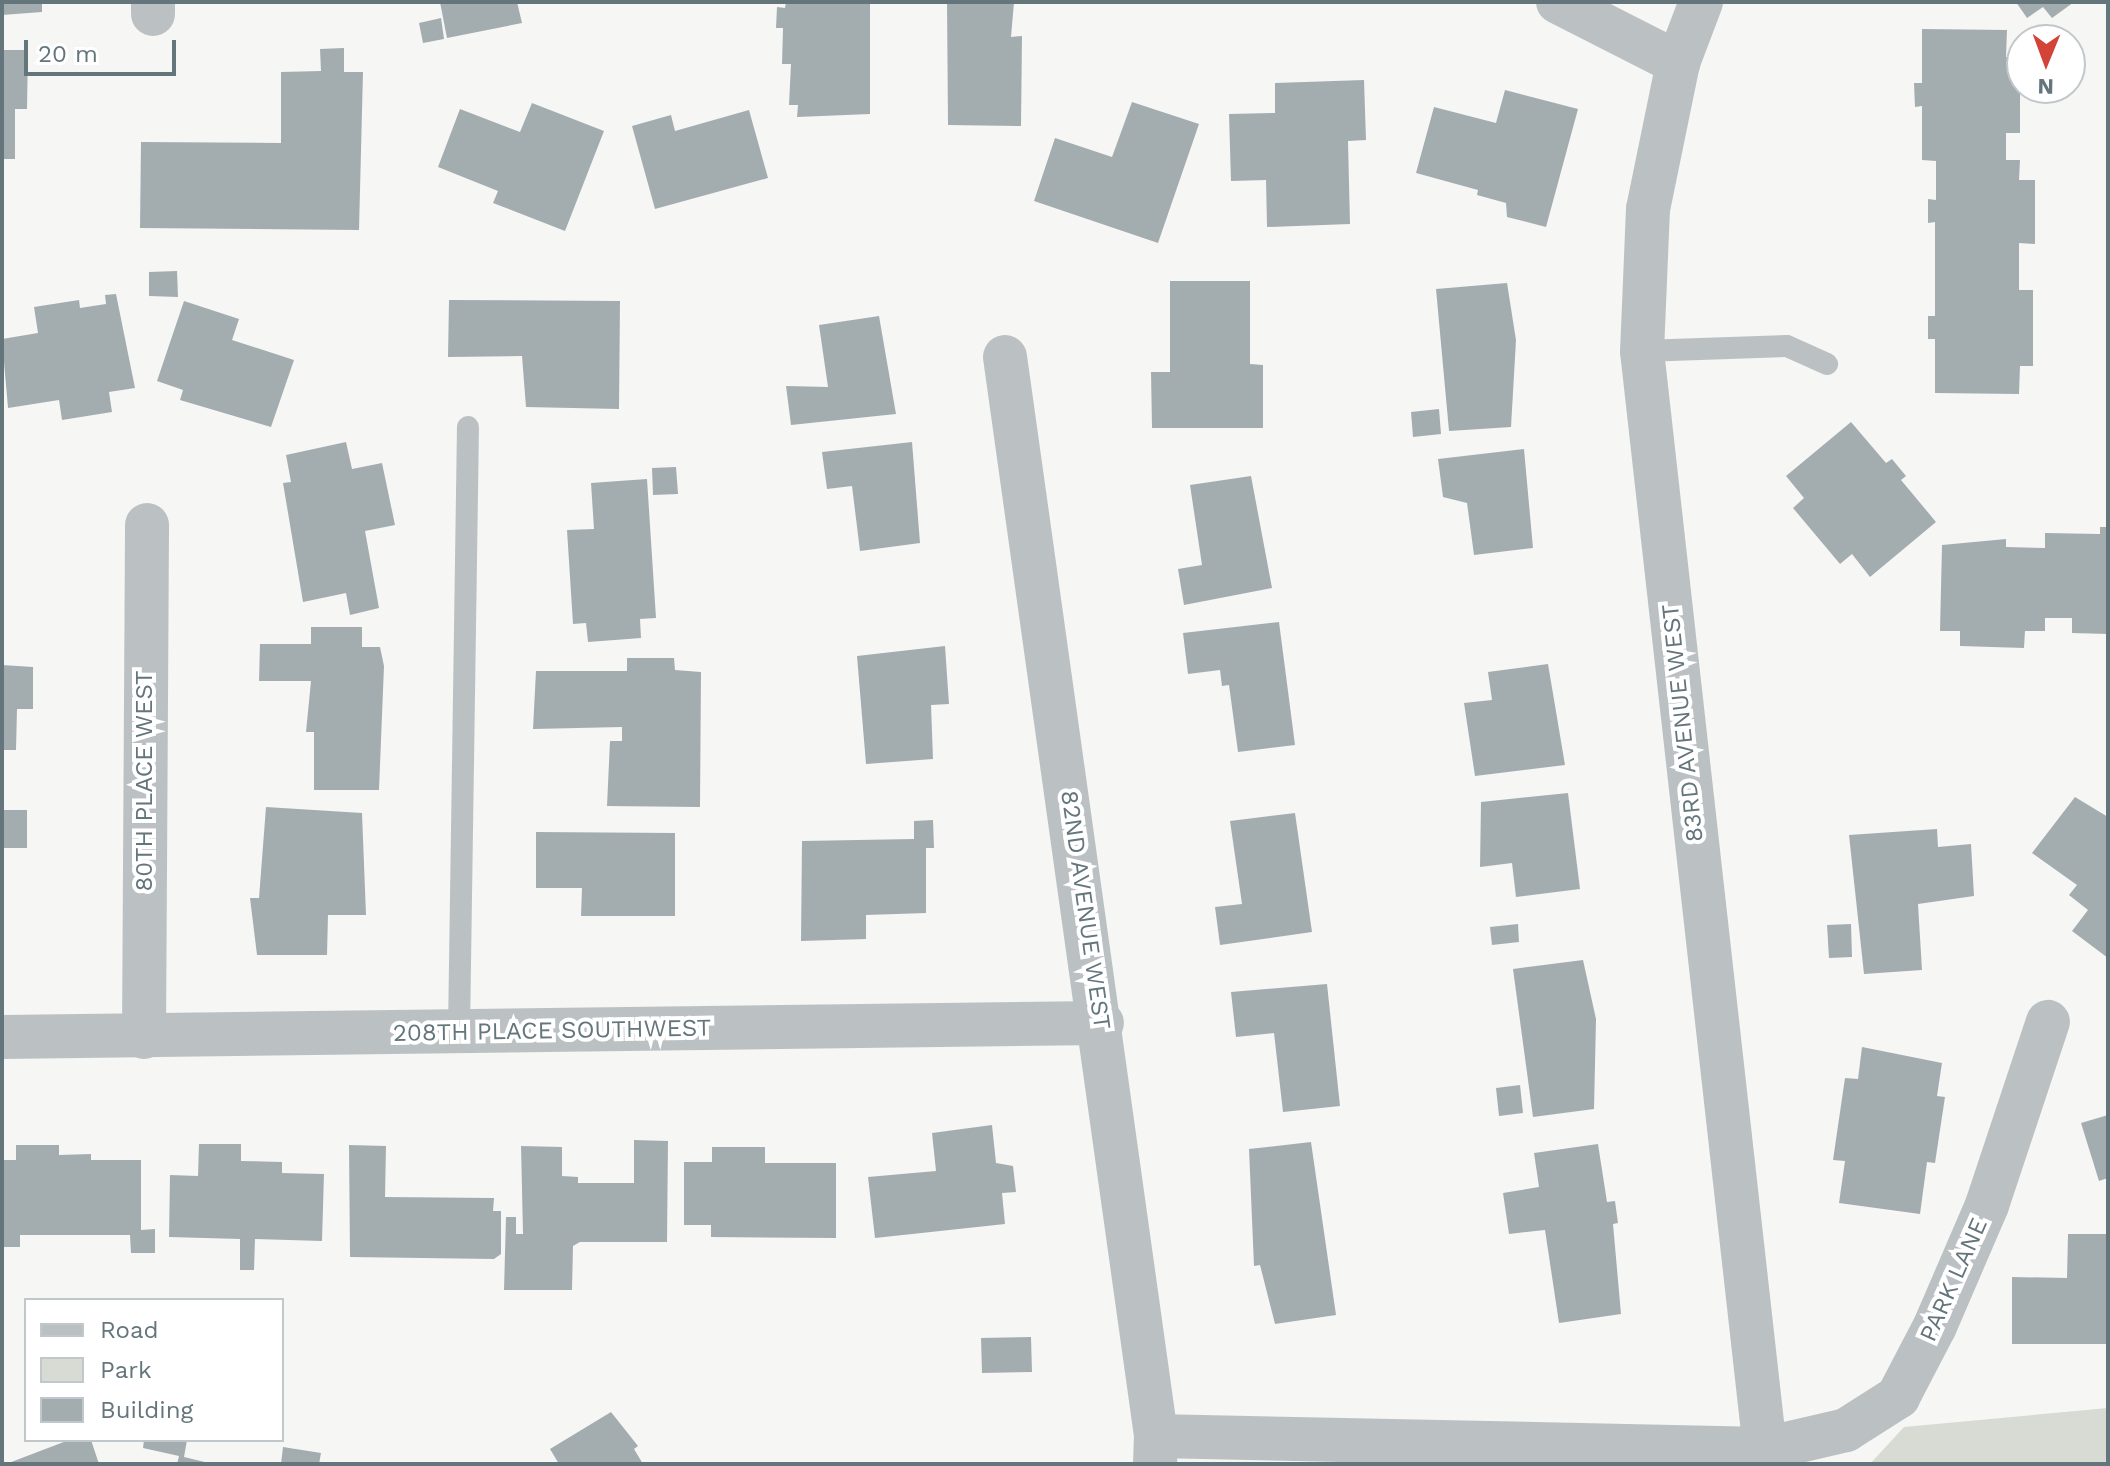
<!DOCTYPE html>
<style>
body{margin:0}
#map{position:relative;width:2110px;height:1466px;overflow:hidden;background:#f6f6f4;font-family:"Work Sans",sans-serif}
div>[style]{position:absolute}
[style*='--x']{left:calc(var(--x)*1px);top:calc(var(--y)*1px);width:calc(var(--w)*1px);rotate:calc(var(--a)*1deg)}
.green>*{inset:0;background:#d7dbd3}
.building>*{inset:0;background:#a3adb0}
.service>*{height:22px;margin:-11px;padding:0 11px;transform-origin:11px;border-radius:11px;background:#bbc1c3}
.minor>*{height:44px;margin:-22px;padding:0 22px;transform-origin:22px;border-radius:22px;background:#bbc1c3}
.tertiary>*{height:44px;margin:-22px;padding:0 22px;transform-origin:22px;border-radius:22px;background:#bbc1c3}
span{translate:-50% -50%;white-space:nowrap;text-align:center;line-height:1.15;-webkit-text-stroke:8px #fff;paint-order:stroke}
.street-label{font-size:24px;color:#64767c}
.frame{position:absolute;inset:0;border:4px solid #64767c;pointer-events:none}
.legend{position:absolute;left:24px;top:1298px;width:260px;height:144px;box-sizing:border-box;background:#fff;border:2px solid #c1c8cb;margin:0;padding:10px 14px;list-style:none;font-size:24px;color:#64767c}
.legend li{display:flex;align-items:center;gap:16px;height:40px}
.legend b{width:40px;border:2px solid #c1c8cb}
.north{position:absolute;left:2006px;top:24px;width:80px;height:80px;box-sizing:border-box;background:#fff;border:2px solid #c1c8cb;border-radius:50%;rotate:181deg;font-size:22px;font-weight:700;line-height:32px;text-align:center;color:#64767c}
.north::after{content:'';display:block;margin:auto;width:28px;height:36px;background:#d44337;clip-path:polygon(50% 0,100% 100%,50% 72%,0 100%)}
.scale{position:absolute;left:24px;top:40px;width:152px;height:36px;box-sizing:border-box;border:4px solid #64767c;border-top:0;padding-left:10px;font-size:24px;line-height:28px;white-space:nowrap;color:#64767c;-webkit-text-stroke:6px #fff;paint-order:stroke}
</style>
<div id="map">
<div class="green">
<i style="clip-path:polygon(2108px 1408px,2108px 1464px,1870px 1464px,1904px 1427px)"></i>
</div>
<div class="building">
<i style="clip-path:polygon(2px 2px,42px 2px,42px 12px,2px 15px)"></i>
<i style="clip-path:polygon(440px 2px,517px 2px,522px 23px,447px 38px)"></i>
<i style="clip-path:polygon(786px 2px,870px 2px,870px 114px,797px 117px,798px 105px,789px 105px,791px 64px,782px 64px,783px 28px,776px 28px,777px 7px,785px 8px)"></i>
<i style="clip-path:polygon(947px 2px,1014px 2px,1011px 37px,1022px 36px,1021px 126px,948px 125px)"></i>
<i style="clip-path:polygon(2016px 2px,2074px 2px,2052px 18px,2043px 7px,2027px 18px)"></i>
<i style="clip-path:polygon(441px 18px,444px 39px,423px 43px,419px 23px)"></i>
<i style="clip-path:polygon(1922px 29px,2007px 30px,2006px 57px,2020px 57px,2020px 133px,2006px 133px,2006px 160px,2020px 160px,2019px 180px,2035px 180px,2035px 244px,2019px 243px,2019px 290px,2033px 290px,2033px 366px,2020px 366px,2019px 394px,1935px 393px,1935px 339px,1928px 339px,1928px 316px,1935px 316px,1935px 222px,1928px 223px,1928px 199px,1936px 200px,1936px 161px,1922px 160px,1922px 106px,1915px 107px,1914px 83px,1922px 83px)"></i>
<i style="clip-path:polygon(344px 48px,344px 72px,363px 72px,359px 230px,140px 228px,141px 142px,281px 143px,281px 72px,321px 71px,320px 49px)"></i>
<i style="clip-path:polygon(2px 50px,28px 50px,27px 109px,15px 109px,15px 159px,2px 159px)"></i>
<i style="clip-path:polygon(1364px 80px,1366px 140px,1348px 141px,1350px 224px,1267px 227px,1266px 180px,1231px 181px,1229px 114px,1275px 113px,1275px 83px)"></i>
<i style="clip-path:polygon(1505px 90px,1578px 109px,1546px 227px,1507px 217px,1506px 203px,1477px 195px,1478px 190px,1416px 173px,1434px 107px,1496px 123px)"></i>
<i style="clip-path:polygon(1132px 102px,1199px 124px,1158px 243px,1034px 201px,1055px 138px,1112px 157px)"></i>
<i style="clip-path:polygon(532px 103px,604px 131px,565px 231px,493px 203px,498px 191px,438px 167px,460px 109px,520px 132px)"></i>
<i style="clip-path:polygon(749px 110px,768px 178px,655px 209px,632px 126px,671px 115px,675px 131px)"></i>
<i style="clip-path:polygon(177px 271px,178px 297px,149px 296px,149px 272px)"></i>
<i style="clip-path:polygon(1170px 281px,1250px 281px,1250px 364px,1263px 365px,1263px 428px,1152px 428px,1151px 372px,1170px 372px)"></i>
<i style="clip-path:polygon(1507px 283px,1516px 340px,1511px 427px,1449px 431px,1436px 289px)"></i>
<i style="clip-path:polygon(116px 294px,135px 388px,109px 392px,112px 412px,62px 420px,59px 400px,8px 408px,2px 339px,38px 333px,34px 307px,79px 300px,80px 308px,106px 304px,105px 295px)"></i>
<i style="clip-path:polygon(449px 300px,620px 301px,619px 409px,526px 407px,522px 356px,448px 357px)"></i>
<i style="clip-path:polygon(184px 301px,239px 319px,232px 340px,294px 360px,271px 427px,180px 400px,183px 390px,157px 381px)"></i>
<i style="clip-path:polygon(879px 316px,896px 414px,791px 425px,786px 386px,828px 387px,819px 325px)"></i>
<i style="clip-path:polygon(1439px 409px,1441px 434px,1413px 437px,1411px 412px)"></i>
<i style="clip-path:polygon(1851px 422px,1886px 463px,1892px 459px,1906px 476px,1901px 480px,1936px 522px,1870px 577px,1852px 554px,1840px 564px,1793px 508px,1804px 498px,1786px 476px)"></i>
<i style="clip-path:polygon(346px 442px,352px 469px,382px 463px,395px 525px,365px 531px,379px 608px,350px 615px,346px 593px,303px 602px,283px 483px,291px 482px,286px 455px)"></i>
<i style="clip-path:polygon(912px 442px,920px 543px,860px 551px,852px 486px,827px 489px,822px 452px)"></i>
<i style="clip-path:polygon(1524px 449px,1533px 548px,1474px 555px,1467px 503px,1443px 497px,1438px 459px)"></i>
<i style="clip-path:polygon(676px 467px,678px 494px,653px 495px,652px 468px)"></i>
<i style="clip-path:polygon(1251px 476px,1272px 588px,1184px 605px,1178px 569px,1202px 565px,1190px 485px)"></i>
<i style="clip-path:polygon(647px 479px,656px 618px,640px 619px,641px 638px,588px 642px,586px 623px,573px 624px,567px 530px,594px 529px,591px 483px)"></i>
<i style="clip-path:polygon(2100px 527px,2108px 527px,2108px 634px,2072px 633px,2072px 618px,2045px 618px,2045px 631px,2025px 631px,2024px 648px,1960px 646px,1960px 631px,1940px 631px,1942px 545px,2006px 539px,2006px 547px,2045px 548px,2045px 533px,2100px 534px)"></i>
<i style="clip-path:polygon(1279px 622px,1295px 745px,1238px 752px,1229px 685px,1222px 686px,1220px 670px,1188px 674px,1183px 633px)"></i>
<i style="clip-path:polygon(311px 627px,362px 627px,362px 647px,380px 647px,384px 666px,379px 790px,314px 790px,314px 732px,306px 732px,311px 681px,259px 681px,260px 644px,311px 644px)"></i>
<i style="clip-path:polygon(945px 646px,949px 704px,931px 705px,933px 759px,866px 764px,857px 656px)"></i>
<i style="clip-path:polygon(627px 658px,674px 658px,675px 670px,701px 672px,700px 807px,607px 806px,610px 741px,622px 741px,622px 727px,533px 729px,536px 671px,627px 671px)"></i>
<i style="clip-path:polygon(1548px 664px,1565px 765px,1475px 776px,1464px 703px,1492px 700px,1488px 672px)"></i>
<i style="clip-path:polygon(2px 665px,33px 667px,33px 709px,17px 709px,16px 750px,2px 750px)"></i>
<i style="clip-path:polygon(1568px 793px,1580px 889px,1516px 897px,1512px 863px,1480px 867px,1481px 802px)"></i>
<i style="clip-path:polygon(2075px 797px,2108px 817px,2108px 958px,2072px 931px,2088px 910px,2069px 895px,2077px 885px,2032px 853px)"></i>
<i style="clip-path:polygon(266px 807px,362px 813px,366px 915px,328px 915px,327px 955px,257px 955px,250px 898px,259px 898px)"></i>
<i style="clip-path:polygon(2px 810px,27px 810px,27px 848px,2px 848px)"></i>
<i style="clip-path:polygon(1295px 813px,1312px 932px,1220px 945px,1215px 907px,1242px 904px,1230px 821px)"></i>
<i style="clip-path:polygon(933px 820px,934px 848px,926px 848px,926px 913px,866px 915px,866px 939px,801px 941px,802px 841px,914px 839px,914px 821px)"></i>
<i style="clip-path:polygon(1937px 829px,1938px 847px,1971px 844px,1974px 896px,1918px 904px,1922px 970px,1864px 974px,1849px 835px)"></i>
<i style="clip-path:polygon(536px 832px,675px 833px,675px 916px,581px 916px,582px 888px,536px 888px)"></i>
<i style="clip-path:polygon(1518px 924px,1519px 942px,1492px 945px,1490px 927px)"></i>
<i style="clip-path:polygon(1851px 924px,1852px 957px,1829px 958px,1827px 925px)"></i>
<i style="clip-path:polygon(1583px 960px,1596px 1019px,1594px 1109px,1533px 1117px,1513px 969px)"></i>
<i style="clip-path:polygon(1327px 984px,1340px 1106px,1283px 1112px,1274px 1033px,1236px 1037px,1231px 992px)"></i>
<i style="clip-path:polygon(1862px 1047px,1942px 1063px,1937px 1096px,1945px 1097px,1935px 1163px,1927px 1162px,1920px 1214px,1839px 1203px,1845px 1161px,1833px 1160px,1845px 1078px,1858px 1079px)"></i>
<i style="clip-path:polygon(1520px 1085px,1523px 1113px,1499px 1116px,1496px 1088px)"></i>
<i style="clip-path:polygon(2108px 1115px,2108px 1178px,2099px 1181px,2081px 1123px)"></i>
<i style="clip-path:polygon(992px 1125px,996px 1163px,1013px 1166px,1016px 1192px,1002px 1193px,1005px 1224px,875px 1238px,868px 1177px,936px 1171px,932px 1133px)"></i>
<i style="clip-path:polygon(634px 1140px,668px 1141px,667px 1242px,580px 1242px,573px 1246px,572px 1290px,504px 1290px,506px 1217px,516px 1217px,516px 1234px,523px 1234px,521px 1146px,562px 1147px,562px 1176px,578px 1177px,578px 1183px,634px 1183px)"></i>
<i style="clip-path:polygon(1311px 1142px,1336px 1315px,1275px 1324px,1260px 1265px,1254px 1266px,1249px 1149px)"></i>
<i style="clip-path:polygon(199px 1144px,241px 1144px,241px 1161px,282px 1162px,282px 1173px,324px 1174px,322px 1241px,255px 1239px,254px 1270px,240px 1270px,240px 1239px,169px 1237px,170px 1175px,198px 1176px)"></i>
<i style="clip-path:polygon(1598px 1144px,1607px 1202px,1615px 1201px,1618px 1223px,1613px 1224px,1621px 1314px,1559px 1323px,1545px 1230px,1509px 1234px,1503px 1193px,1539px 1187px,1534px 1153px)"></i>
<i style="clip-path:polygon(16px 1145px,59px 1145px,59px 1155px,91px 1154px,91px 1160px,141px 1160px,141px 1230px,155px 1229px,155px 1253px,131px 1253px,130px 1235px,20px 1235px,20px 1247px,2px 1247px,2px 1160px,16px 1160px)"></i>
<i style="clip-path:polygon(349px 1145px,386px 1146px,385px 1197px,494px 1198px,493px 1211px,501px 1211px,501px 1254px,494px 1259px,350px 1257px)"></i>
<i style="clip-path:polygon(712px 1147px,765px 1147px,765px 1163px,836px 1163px,836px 1238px,711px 1237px,711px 1225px,684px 1225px,684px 1162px,712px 1162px)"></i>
<i style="clip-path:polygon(2068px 1234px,2108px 1234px,2108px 1344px,2012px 1344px,2012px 1277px,2067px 1278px)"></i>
<i style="clip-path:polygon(1031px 1337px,1032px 1372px,982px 1373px,981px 1338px)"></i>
<i style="clip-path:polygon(611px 1412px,638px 1446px,634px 1449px,643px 1464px,559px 1464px,550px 1449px)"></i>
<i style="clip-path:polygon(69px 1440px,91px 1440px,99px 1464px,6px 1464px)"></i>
<i style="clip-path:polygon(144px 1440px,187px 1440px,184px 1457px,213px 1464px,177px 1464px,179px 1456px,143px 1448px)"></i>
<i style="clip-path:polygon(283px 1447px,321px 1453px,319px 1464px,281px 1464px)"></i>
</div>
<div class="service">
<i style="--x:1642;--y:351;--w:145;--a:-2"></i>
<i style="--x:1787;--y:346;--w:44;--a:24.2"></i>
<i style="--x:459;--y:1032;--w:605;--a:-89.15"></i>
</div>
<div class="minor">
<i style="--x:153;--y:2;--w:12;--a:90"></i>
<i style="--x:1558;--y:2;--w:135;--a:26.9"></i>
<i style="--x:1005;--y:357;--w:1090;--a:82.03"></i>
<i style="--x:1156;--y:1436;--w:609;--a:1.22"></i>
<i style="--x:1765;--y:1449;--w:83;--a:-13.2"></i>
<i style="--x:1846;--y:1430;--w:62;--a:-32.4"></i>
<i style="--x:1898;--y:1397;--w:80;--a:-62.5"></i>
<i style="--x:1935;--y:1326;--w:132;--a:-66.7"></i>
<i style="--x:1987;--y:1205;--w:193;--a:-71.6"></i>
<i style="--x:2;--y:1037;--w:1100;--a:-0.73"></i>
<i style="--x:144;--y:1037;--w:512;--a:-89.66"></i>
</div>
<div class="tertiary">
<i style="--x:1701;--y:2;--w:65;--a:110.7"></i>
<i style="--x:1678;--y:63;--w:149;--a:101.6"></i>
<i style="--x:1648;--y:209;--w:142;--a:92.4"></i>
<i style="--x:1642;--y:351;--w:1105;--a:83.61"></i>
<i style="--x:1155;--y:1464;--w:28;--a:-88"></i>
</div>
<div class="street-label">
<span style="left:1683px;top:723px;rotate:-96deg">83RD AVENUE WEST</span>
<span style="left:145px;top:781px;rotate:-90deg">80TH PLACE WEST</span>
<span style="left:1085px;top:910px;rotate:82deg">82ND AVENUE WEST</span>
<span style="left:552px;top:1031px;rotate:-1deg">208TH PLACE SOUTHWEST</span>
<span style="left:1954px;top:1280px;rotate:-66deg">PARK LANE</span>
</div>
<div class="frame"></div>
<ul class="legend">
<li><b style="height:10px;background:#bbc1c3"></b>Road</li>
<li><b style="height:22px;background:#d7dbd3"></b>Park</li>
<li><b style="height:22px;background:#a3adb0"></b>Building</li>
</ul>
<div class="north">N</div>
<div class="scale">20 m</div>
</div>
